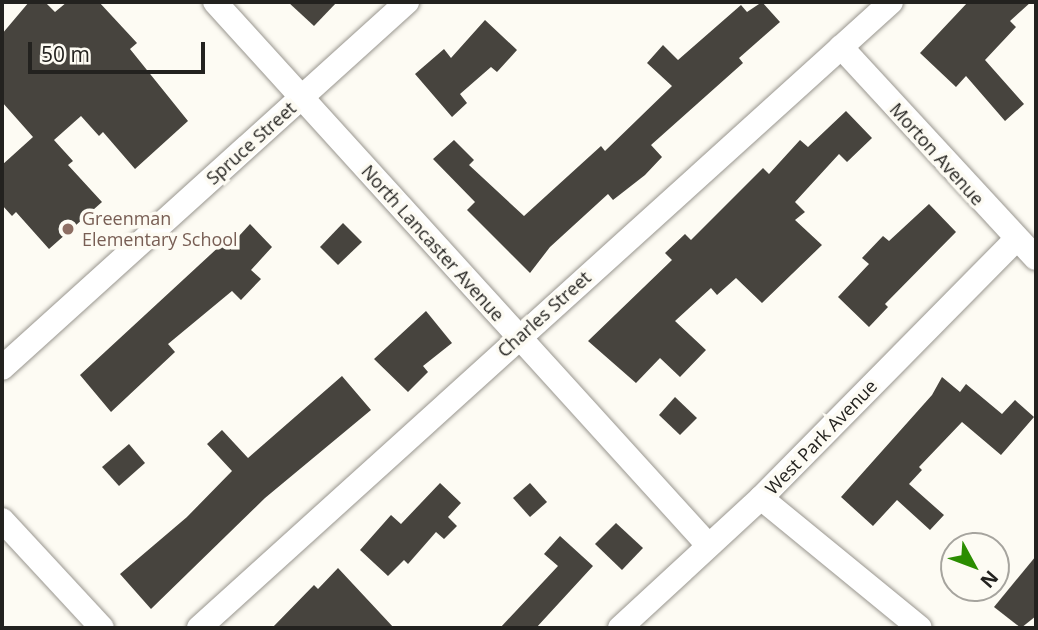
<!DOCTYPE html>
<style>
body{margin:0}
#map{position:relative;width:1038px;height:630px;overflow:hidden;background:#fdfbf3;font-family:"Open Sans",sans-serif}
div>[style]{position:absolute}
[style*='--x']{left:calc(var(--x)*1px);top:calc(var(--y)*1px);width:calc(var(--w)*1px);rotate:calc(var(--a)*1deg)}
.building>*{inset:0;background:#47443e}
.roads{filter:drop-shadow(0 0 2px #99968f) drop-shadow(0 0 2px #99968f)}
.street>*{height:24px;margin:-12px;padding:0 12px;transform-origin:12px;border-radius:12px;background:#fff}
.dots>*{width:19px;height:19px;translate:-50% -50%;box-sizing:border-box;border:4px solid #fdfbf3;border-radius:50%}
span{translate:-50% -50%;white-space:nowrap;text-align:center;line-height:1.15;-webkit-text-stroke:7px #fdfbf3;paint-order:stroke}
.street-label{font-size:18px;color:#23221f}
.education-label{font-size:18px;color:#785e54}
.left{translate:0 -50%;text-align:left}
.frame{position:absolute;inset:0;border:4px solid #23221f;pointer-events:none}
.north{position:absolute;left:940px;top:532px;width:70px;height:70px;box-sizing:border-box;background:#fdfbf3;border:2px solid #a6a49e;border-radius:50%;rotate:131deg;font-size:19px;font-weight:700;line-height:28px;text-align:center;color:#23221f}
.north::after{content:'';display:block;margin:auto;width:24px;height:32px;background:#2b8d01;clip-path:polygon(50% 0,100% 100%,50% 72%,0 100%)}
.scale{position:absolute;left:28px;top:42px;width:177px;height:32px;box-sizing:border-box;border:4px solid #23221f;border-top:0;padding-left:9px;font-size:21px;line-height:24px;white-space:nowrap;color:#23221f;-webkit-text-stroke:5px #fdfbf3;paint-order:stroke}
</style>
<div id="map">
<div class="building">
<i style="clip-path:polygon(29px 2px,45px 2px,55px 12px,67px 2px,99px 2px,137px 43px,130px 49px,188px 121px,135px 169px,103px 132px,99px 136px,81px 116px,54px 140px,73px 161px,68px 165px,102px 202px,49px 249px,16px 212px,12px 216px,2px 205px,2px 165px,33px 137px,2px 102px,2px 34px)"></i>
<i style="clip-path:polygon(288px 2px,337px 2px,314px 26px)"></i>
<i style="clip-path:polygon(762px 2px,780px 22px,739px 58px,743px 63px,651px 145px,662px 157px,645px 175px,613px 200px,608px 194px,550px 247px,530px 273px,467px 210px,475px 202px,433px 159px,454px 140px,474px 160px,469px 165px,524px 216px,601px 146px,605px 151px,672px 86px,647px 63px,663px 45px,678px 60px,741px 5px,747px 12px)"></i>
<i style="clip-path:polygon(968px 2px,1031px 2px,1010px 21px,1016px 27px,985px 60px,1024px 104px,1005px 121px,966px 76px,956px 87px,920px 53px)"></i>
<i style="clip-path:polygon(485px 20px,517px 50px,497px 72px,491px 67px,460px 94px,467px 103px,452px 117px,415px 74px,444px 49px,451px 58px)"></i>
<i style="clip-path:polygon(846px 111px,872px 138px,847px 162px,839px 154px,795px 202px,805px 212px,795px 220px,822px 245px,762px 303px,736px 278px,717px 295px,711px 288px,675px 321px,706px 350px,680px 377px,660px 358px,636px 383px,588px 341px,672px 260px,665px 253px,685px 234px,691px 240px,763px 168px,769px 174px,800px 140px,808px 147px)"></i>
<i style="clip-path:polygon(929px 204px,956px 232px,885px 304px,888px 307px,869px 327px,838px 297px,869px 264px,862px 258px,883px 236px,889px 241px)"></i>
<i style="clip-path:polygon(343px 223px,362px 242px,338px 265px,320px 247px)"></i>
<i style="clip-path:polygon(250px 224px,272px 247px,251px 270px,261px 279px,241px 300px,232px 291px,168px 344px,175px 352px,111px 412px,80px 375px,223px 243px,228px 248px)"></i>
<i style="clip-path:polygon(426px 311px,452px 343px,423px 366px,428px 372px,408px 392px,374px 359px)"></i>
<i style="clip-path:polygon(342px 376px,371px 410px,265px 498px,151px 609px,120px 574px,187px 517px,232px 471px,207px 444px,222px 430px,248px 458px)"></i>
<i style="clip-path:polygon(942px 377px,960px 392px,966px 384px,1002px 414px,1015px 400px,1034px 417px,1001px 455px,962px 422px,919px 467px,922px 470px,909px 484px,944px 515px,930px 530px,897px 500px,873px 526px,841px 497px,932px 395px)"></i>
<i style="clip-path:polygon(675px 397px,697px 418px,680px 435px,659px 415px)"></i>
<i style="clip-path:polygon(129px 444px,145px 463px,119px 486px,102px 467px)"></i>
<i style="clip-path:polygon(440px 483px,461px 503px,448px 517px,457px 526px,444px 539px,436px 532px,408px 564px,404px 560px,388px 576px,360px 550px,391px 515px,401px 524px)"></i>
<i style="clip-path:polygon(530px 483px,547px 502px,530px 517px,513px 498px)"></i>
<i style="clip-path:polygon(616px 523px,643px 548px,622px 570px,595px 544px)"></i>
<i style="clip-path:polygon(560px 536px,593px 566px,536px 628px,500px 628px,558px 566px,544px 554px)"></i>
<i style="clip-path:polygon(1036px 556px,1036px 616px,1021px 628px,994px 607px)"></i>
<i style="clip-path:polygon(338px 568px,394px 628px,272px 628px,314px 585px,318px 589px)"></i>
</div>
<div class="roads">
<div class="street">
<i style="--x:215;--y:2;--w:733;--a:47.76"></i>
<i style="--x:841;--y:47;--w:287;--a:47.3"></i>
<i style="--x:2;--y:368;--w:546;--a:-42.1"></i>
<i style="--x:761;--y:498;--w:205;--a:39.3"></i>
<i style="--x:2;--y:520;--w:147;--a:47.2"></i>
<i style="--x:199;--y:628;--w:933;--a:-42.13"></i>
<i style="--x:620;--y:628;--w:192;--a:-42.7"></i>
<i style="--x:761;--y:498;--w:362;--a:-45.4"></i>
</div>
</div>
<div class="dots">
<i style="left:68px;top:229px;background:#8d6e63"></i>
</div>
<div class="street-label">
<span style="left:251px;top:143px;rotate:-42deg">Spruce Street</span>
<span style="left:937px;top:154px;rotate:48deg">Morton Avenue</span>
<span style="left:433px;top:243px;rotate:48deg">North Lancaster Avenue</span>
<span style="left:544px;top:314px;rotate:-42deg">Charles Street</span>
<span style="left:821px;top:437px;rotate:-46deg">West Park Avenue</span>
</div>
<div class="education-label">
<span class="left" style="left:82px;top:229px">Greenman<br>Elementary School</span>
</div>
<div class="frame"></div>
<div class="north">N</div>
<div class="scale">50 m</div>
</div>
